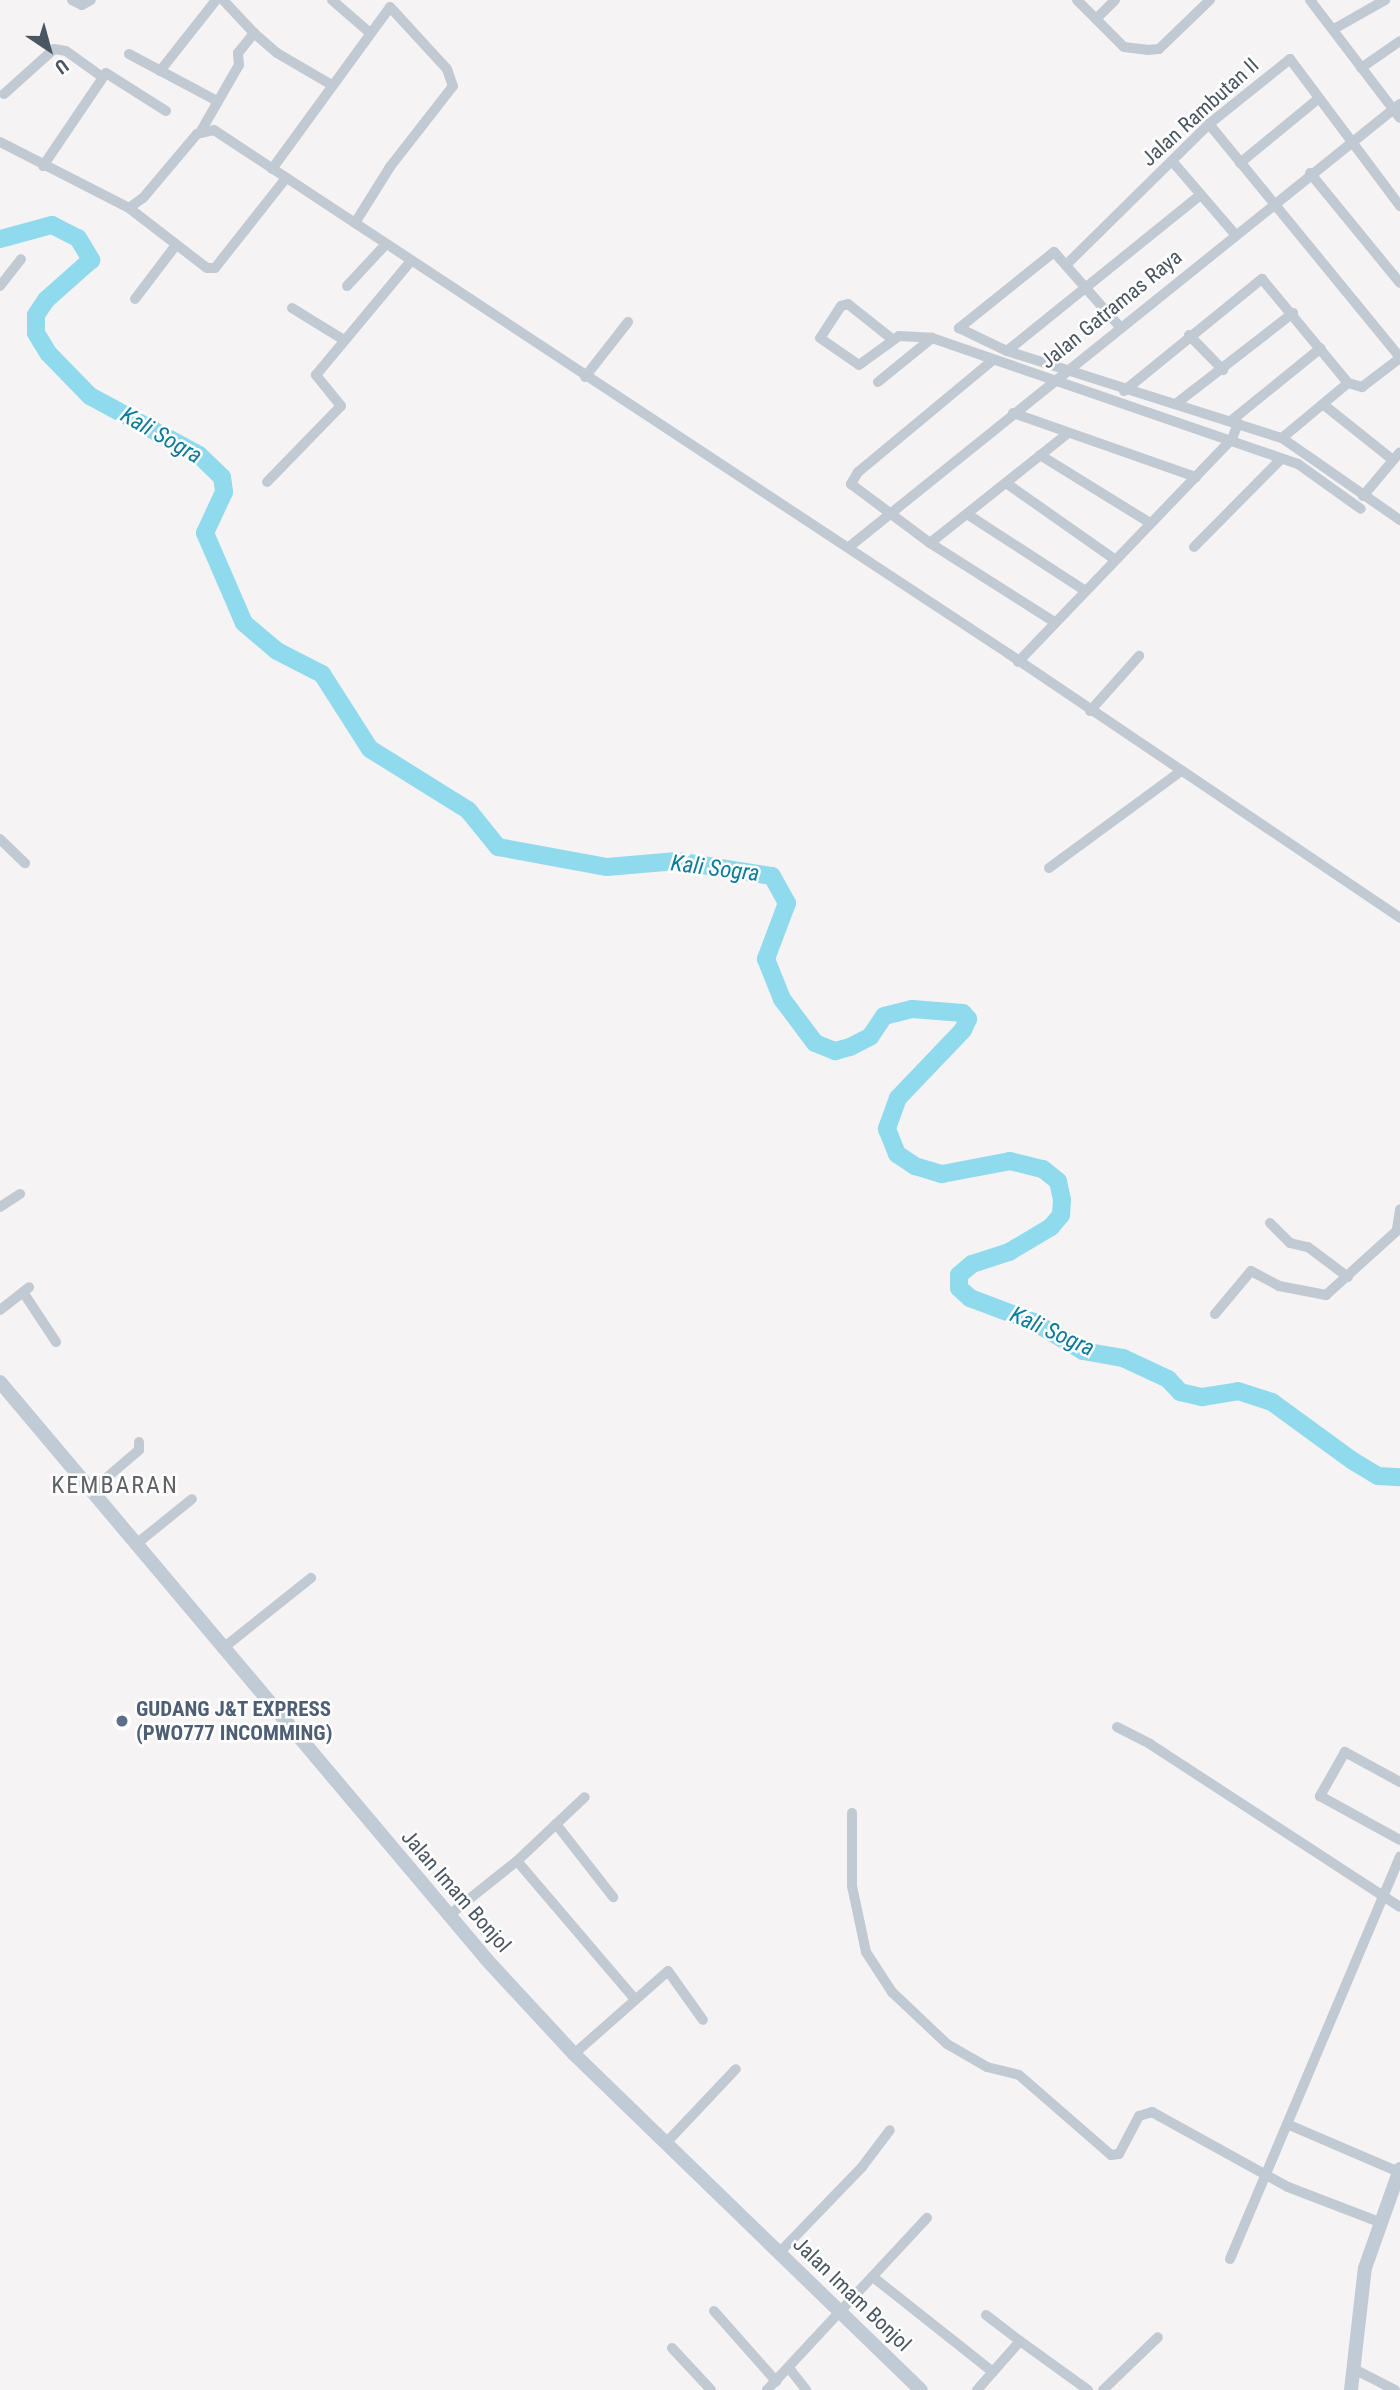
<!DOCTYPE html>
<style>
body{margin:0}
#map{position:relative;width:1400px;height:2390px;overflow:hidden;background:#f5f3f3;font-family:"Roboto Condensed",sans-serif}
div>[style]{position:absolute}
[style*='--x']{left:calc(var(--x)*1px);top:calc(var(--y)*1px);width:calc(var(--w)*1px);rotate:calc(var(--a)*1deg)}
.river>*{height:18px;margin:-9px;padding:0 9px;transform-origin:9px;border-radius:9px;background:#90daee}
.minor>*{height:10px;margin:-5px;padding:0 5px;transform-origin:5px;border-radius:5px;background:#c1cad2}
.secondary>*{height:14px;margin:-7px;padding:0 7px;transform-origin:7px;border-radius:7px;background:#c1cbd6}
.dots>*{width:19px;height:19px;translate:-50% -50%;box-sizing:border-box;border:4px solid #fff;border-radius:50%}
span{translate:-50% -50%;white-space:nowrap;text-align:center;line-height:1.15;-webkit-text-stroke:5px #fff;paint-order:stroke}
.street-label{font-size:21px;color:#4a5661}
.service-label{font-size:21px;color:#4e5e75;font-weight:700}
.left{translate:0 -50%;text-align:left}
.water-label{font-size:23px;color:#0c7c9b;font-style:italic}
.quarter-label{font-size:24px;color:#5f6368;letter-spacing:2px}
.north{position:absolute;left:14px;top:14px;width:70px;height:70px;-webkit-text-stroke:5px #fff;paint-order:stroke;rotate:144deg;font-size:19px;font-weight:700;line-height:28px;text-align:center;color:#4a5661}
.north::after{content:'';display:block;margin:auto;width:24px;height:32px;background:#4a5661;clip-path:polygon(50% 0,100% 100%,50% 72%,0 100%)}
</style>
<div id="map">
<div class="river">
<i style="--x:0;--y:239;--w:54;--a:-15.1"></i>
<i style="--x:52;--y:225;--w:29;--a:27"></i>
<i style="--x:78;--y:238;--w:26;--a:59"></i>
<i style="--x:91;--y:260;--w:60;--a:138.4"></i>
<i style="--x:46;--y:300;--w:18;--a:124"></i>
<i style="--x:36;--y:315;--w:18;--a:90"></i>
<i style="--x:36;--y:333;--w:23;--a:59"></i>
<i style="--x:48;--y:353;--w:60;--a:45.7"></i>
<i style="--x:90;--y:396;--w:124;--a:28.4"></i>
<i style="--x:199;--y:455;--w:32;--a:44"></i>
<i style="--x:222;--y:477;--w:15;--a:82"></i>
<i style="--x:224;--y:492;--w:45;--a:114.9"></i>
<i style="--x:205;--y:533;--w:98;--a:66.6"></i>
<i style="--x:244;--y:623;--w:43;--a:40.3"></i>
<i style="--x:277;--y:651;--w:51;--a:27.1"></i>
<i style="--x:322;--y:674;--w:89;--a:57.4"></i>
<i style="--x:370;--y:749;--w:115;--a:31.9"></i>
<i style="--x:468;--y:810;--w:48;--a:51"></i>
<i style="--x:498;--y:847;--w:111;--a:10.4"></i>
<i style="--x:607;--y:867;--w:70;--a:-4.9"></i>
<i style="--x:677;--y:861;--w:96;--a:9"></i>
<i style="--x:772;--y:876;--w:31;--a:61"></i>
<i style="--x:787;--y:903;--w:60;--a:110.6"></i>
<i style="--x:766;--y:959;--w:43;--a:68.2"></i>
<i style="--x:782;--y:999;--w:55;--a:53.1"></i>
<i style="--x:815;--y:1043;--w:22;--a:22"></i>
<i style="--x:835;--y:1051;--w:16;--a:-15"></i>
<i style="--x:850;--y:1047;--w:22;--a:-27"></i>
<i style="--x:870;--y:1037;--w:25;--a:-56"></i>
<i style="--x:884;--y:1016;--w:29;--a:-14"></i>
<i style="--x:912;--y:1009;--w:51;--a:4.5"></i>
<i style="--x:963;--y:1013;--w:8;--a:50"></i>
<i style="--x:968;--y:1019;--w:12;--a:114"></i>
<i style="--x:963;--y:1030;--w:94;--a:133.7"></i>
<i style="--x:898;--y:1098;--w:33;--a:110"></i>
<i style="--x:887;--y:1129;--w:27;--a:68"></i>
<i style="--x:897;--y:1154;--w:22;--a:34"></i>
<i style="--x:915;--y:1166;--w:28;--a:17"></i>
<i style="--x:942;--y:1174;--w:69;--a:-10.8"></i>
<i style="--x:1010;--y:1161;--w:34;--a:14"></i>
<i style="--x:1043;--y:1169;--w:19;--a:39"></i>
<i style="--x:1058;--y:1181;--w:19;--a:78"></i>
<i style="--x:1062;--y:1200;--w:15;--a:94"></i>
<i style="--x:1061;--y:1215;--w:16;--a:130"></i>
<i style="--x:1051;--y:1227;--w:49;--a:149.2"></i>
<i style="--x:1009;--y:1252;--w:39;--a:162"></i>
<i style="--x:972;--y:1264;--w:17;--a:140"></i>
<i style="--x:959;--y:1275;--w:13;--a:90"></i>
<i style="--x:959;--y:1288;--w:15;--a:42"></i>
<i style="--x:970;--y:1298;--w:68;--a:20.6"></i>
<i style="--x:1034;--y:1322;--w:57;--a:30.6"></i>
<i style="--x:1083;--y:1351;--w:41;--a:9.9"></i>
<i style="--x:1123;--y:1358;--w:50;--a:25"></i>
<i style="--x:1168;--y:1379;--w:18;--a:47"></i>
<i style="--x:1180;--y:1392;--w:23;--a:13"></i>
<i style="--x:1202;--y:1397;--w:36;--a:-9"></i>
<i style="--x:1238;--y:1391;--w:36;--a:18"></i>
<i style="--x:1272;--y:1402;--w:100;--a:36.1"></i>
<i style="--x:1353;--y:1461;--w:29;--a:31"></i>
<i style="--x:1378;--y:1476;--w:22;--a:3"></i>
</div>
<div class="minor">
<i style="--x:72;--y:0;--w:11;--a:27"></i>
<i style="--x:82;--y:5;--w:10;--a:-29"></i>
<i style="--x:332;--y:0;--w:50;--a:41"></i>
<i style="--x:1077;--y:0;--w:66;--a:45"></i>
<i style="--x:1124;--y:47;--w:23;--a:7"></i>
<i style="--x:1147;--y:50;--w:12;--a:-5"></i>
<i style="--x:1159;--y:49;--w:71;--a:-43.9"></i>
<i style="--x:1310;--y:0;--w:148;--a:52.7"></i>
<i style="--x:1096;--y:19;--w:27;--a:-45"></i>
<i style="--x:1334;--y:29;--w:59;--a:-29.6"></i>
<i style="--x:254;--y:33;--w:30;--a:41"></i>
<i style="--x:277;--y:53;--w:61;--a:30.3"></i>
<i style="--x:129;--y:54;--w:98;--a:28.1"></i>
<i style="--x:1361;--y:68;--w:47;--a:-34.7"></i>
<i style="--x:160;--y:71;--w:90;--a:-51.7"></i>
<i style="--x:4;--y:94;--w:67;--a:-42"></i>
<i style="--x:54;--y:49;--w:12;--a:9"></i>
<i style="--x:66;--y:51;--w:43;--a:35.5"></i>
<i style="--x:1209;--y:124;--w:301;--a:50.7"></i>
<i style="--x:201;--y:131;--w:76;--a:-60.1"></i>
<i style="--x:239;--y:65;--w:12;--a:-95"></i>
<i style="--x:238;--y:53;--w:26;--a:-51"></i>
<i style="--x:254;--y:33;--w:45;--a:-133.2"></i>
<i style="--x:0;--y:142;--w:145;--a:27.1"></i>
<i style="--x:129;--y:208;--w:17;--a:-36"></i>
<i style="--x:143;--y:198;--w:84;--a:-49.8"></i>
<i style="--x:197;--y:134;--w:17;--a:-13"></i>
<i style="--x:214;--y:130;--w:952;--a:33.39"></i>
<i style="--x:1009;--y:654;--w:472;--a:34"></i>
<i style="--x:1172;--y:161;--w:95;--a:49.3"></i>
<i style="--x:1240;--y:163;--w:101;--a:-39.4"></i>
<i style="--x:43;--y:166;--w:112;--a:-55.9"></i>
<i style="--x:106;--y:73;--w:71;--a:32.3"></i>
<i style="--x:272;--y:169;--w:200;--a:-53.9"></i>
<i style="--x:390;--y:7;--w:84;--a:47.4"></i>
<i style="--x:447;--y:69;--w:18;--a:71"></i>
<i style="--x:453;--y:86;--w:103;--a:127.9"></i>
<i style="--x:390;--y:167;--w:66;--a:122"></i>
<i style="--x:1310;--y:173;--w:142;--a:50.7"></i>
<i style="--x:129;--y:208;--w:98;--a:37.6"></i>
<i style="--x:207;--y:268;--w:8;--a:0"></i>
<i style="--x:215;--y:268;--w:115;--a:-51.7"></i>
<i style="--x:1066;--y:265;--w:201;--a:-44.6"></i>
<i style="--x:1209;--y:124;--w:104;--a:-38.7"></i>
<i style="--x:1290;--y:59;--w:184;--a:53.2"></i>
<i style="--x:0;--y:286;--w:34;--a:-52"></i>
<i style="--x:347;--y:286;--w:57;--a:-47.1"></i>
<i style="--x:135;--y:299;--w:68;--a:-52.8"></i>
<i style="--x:292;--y:308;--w:61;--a:31.6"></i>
<i style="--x:1120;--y:327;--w:100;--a:-131.3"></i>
<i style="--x:1054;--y:252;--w:122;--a:141.3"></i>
<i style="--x:959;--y:328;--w:53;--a:25.6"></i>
<i style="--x:1007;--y:351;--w:288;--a:17.6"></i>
<i style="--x:1282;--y:438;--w:144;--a:34.8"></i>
<i style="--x:1189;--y:335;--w:49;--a:45.8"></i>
<i style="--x:892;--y:339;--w:56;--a:-141.5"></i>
<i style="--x:848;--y:304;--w:7;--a:164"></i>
<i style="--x:841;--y:306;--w:38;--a:123"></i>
<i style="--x:820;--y:338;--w:47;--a:34.7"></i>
<i style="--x:859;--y:365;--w:49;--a:-35.9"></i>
<i style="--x:899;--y:336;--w:33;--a:3"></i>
<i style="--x:932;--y:338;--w:387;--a:19"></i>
<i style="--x:1298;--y:464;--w:77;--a:35.5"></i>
<i style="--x:1007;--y:351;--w:248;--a:-38.9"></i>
<i style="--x:993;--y:360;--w:175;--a:140.3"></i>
<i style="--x:858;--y:472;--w:14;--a:120"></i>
<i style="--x:851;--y:484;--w:99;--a:36.8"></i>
<i style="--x:930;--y:543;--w:146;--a:32.4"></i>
<i style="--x:585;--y:377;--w:70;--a:-52"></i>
<i style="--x:878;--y:382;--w:70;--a:-39.2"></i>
<i style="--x:1348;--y:383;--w:15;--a:16"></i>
<i style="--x:1362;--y:387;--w:48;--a:-37.3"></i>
<i style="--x:1124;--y:391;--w:178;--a:-39.1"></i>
<i style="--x:1262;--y:279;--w:135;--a:50.4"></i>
<i style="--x:1348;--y:383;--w:86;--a:140.2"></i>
<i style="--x:1177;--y:403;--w:147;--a:-37.8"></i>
<i style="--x:1324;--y:405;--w:88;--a:38.6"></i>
<i style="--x:1013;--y:413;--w:194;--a:19.3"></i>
<i style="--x:1232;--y:420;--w:114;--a:-39"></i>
<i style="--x:1040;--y:455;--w:129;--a:31.7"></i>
<i style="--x:267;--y:482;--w:106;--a:-45.8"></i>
<i style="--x:341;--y:406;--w:40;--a:-129"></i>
<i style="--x:316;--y:375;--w:147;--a:-50.2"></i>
<i style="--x:1006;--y:483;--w:132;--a:35.1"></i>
<i style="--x:1363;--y:496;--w:57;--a:-49.9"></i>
<i style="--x:967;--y:514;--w:140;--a:33"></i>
<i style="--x:930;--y:543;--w:174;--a:-38.5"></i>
<i style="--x:849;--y:547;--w:707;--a:-38.8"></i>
<i style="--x:1194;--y:547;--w:124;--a:-45.3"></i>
<i style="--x:1018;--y:662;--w:309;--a:-46.2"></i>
<i style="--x:1232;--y:439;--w:17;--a:-69"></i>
<i style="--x:1090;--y:711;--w:74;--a:-48.3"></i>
<i style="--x:0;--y:839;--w:35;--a:44"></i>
<i style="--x:1049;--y:868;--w:164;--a:-36.3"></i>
<i style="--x:0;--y:1207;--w:24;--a:-33"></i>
<i style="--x:1270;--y:1223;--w:28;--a:45"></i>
<i style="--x:1290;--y:1243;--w:18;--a:13"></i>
<i style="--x:1308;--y:1247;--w:50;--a:36.9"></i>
<i style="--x:1397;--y:1229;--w:20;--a:-81"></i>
<i style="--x:23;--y:1292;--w:60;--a:56.6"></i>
<i style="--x:0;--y:1310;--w:37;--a:-38"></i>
<i style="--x:1215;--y:1314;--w:56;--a:-50.1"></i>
<i style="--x:1251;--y:1271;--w:32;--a:28"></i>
<i style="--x:1279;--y:1286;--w:48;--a:10.8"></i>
<i style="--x:1326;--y:1295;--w:100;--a:-42.2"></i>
<i style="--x:91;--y:1491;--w:63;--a:-40.5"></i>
<i style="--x:139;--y:1450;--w:8;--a:-90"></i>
<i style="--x:135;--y:1545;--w:73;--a:-38.9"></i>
<i style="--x:222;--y:1649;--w:114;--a:-38.6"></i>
<i style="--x:1117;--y:1727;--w:37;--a:27"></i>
<i style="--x:1150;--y:1744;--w:298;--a:33.1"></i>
<i style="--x:1400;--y:1782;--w:63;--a:-151.4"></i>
<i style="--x:1345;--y:1752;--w:51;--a:119.6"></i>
<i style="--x:1320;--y:1796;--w:91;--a:28.8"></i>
<i style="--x:852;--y:1813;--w:73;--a:90"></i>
<i style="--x:852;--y:1886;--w:67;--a:78"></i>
<i style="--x:866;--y:1952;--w:48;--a:57"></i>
<i style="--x:892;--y:1992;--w:76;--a:43.4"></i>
<i style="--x:947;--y:2044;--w:46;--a:29.9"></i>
<i style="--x:987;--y:2067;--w:33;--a:14"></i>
<i style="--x:1019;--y:2075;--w:122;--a:41"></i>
<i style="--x:1111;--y:2155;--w:8;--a:-7"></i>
<i style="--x:1119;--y:2154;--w:43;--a:-62.2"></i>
<i style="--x:1139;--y:2116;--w:14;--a:-17"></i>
<i style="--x:1152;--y:2112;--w:155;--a:28.9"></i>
<i style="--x:1288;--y:2187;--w:97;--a:21"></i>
<i style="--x:556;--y:1824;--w:93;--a:52"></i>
<i style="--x:517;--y:1861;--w:93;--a:-43.3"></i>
<i style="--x:448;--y:1916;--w:88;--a:-38.6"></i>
<i style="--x:517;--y:1861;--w:182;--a:49.5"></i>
<i style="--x:574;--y:2054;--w:125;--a:-41.4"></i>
<i style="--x:668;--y:1971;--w:60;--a:54.5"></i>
<i style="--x:1287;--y:2124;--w:122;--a:23.2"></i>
<i style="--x:665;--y:2144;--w:103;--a:-46.6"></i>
<i style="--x:779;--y:2253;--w:120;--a:-46"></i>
<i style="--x:862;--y:2167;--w:46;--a:-52.9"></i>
<i style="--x:1230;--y:2259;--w:437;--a:-67.1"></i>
<i style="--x:873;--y:2277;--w:153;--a:38.4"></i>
<i style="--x:714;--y:2311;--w:94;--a:48.5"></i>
<i style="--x:986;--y:2315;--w:43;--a:37.4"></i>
<i style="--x:672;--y:2348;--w:57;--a:47.1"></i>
<i style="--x:789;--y:2368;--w:28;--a:52"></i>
<i style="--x:1354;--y:2369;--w:46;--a:27.1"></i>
<i style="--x:767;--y:2390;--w:235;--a:-47.1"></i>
<i style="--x:977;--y:2390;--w:65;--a:-48.7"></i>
<i style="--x:1020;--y:2341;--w:84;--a:35.8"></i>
<i style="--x:1103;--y:2390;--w:76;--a:-43.9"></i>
</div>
<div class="secondary">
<i style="--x:0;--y:1382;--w:756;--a:49.88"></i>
<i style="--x:487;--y:1960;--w:128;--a:47.2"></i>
<i style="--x:574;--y:2054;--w:483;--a:44.1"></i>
<i style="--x:1351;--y:2390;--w:123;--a:-83.5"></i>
<i style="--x:1365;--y:2268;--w:105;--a:-70.5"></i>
</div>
<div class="dots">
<i style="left:122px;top:1721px;background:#5c6f8a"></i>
</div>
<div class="street-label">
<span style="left:1200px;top:112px;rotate:-42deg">Jalan Rambutan II</span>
<span style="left:1111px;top:309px;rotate:-39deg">Jalan Gatramas Raya</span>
<span style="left:456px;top:1891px;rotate:49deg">Jalan Imam Bonjol</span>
<span style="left:852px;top:2294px;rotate:44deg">Jalan Imam Bonjol</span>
</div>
<div class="service-label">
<span class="left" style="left:136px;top:1721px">GUDANG J&amp;T EXPRESS<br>(PWO777 INCOMMING)</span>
</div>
<div class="water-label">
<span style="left:161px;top:436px;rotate:30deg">Kali Sogra</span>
<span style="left:715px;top:869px;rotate:7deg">Kali Sogra</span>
<span style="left:1052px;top:1332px;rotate:24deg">Kali Sogra</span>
</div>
<div class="quarter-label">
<span style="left:115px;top:1486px">KEMBARAN</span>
</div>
<div class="north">U</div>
</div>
